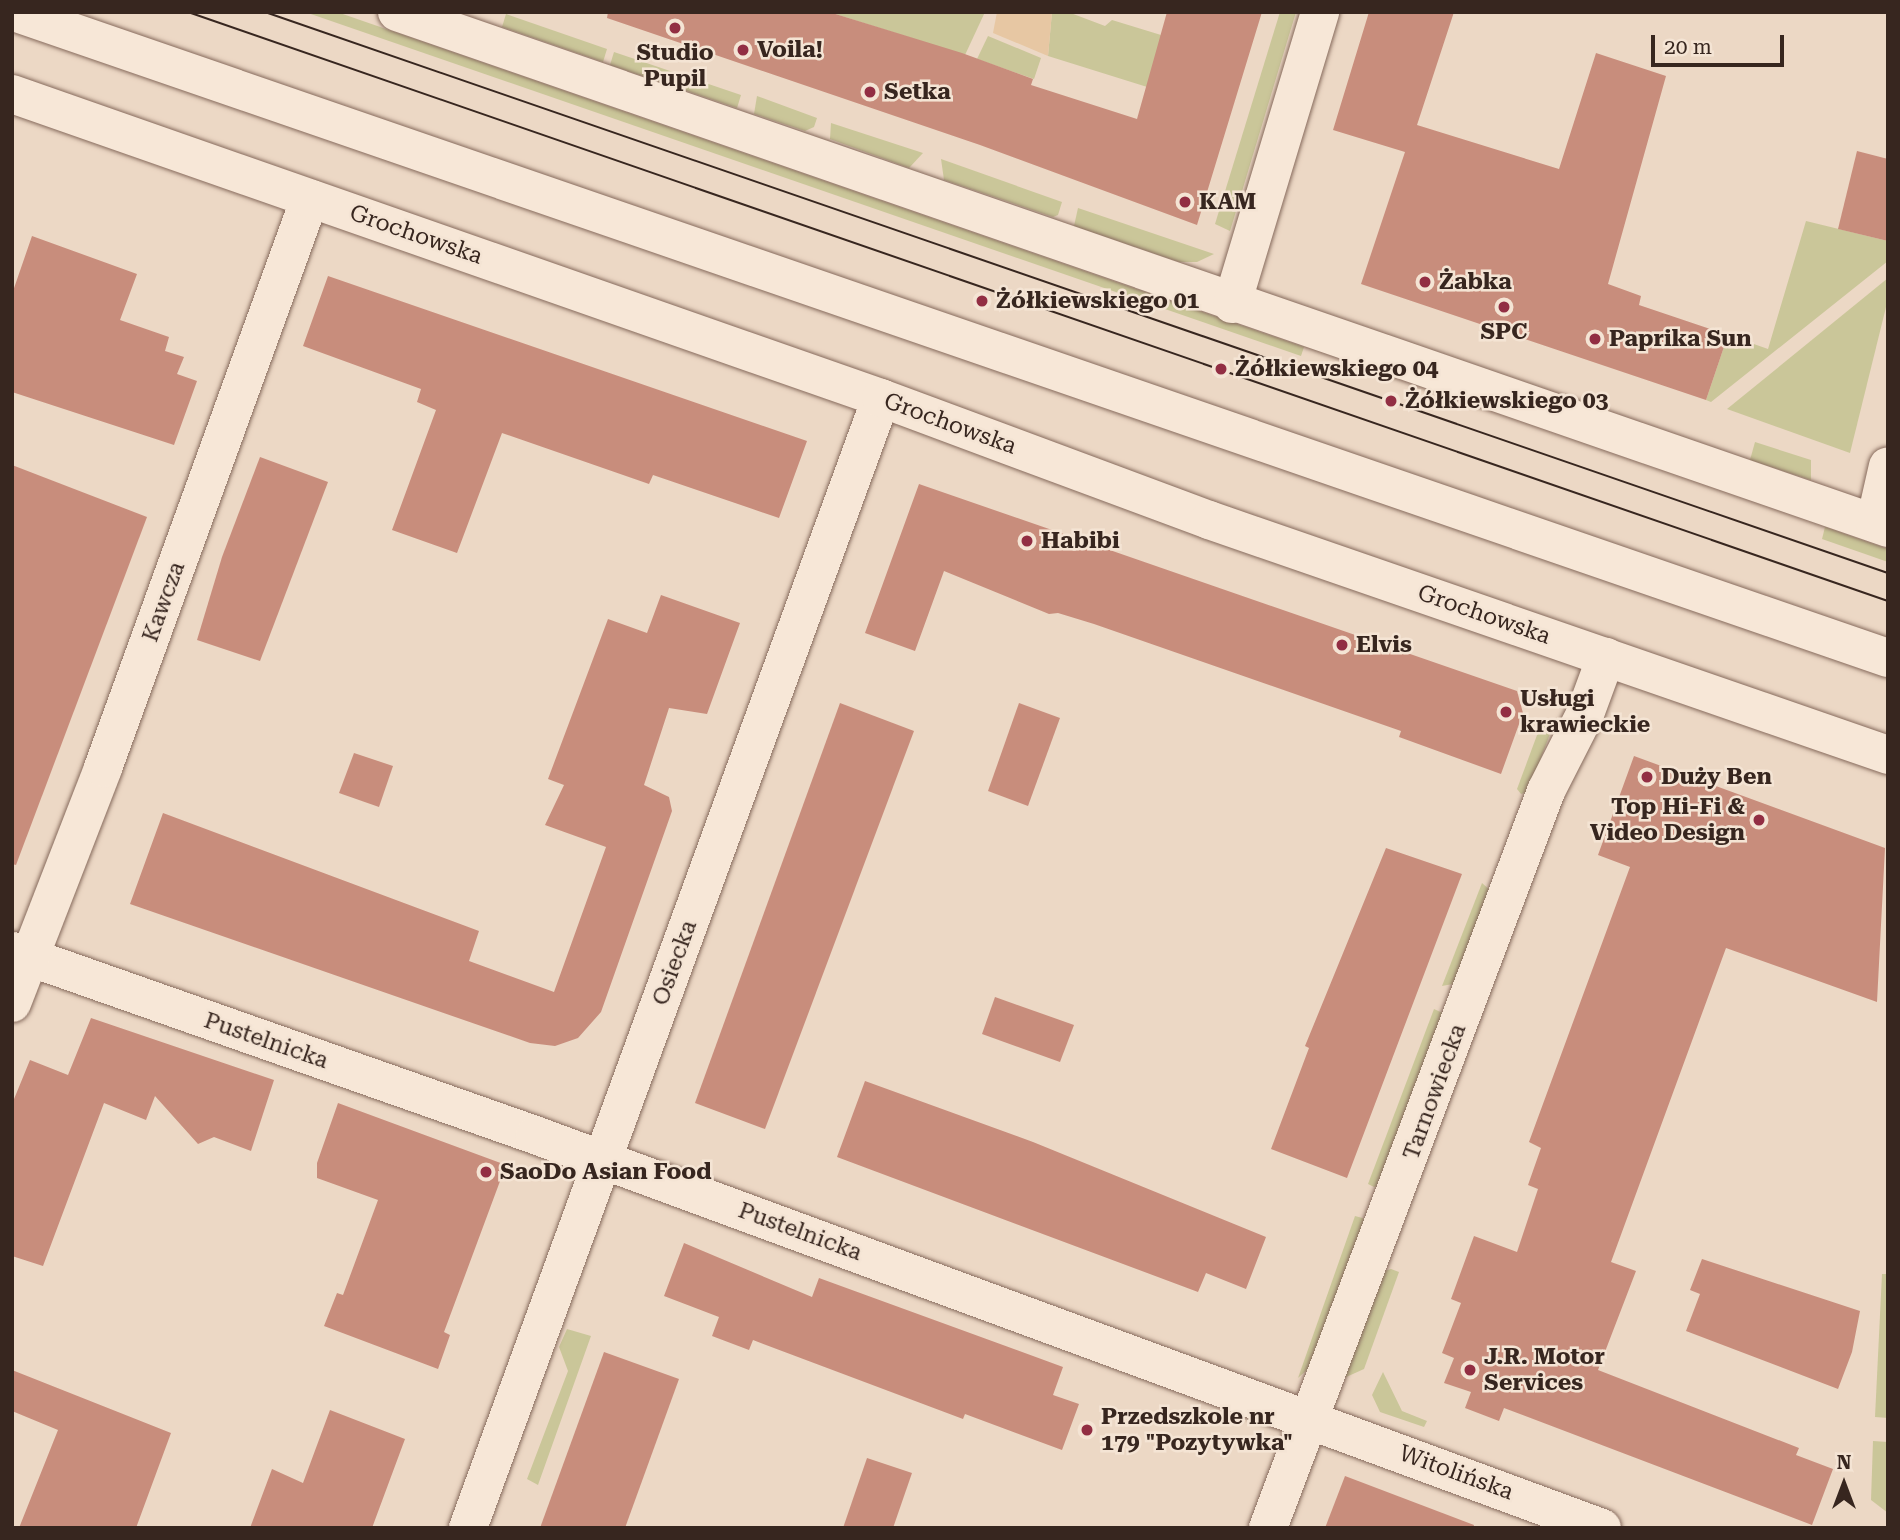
<!DOCTYPE html>
<meta charset="utf-8">
<style>
body{margin:0}
#map{position:relative;width:1900px;height:1540px;overflow:hidden;background:#ecd8c5;font-family:"Roboto Serif",serif}
div>[style]{position:absolute}
[style*='--x']{left:calc(var(--x)*1px);top:calc(var(--y)*1px);width:calc(var(--w)*1px);rotate:calc(var(--a)*1deg)}
.green>*{inset:0;background:#cac699}
.sand>*{inset:0;background:#e7c7a3}
.building>*{inset:0;background:#c88d7c}
.roads{filter:drop-shadow(0 0 2px #866a5c) drop-shadow(0 0 2px #866a5c)}
.minor>*{height:38px;margin:-19px;padding:0 19px;transform-origin:19px;border-radius:19px;background:#f7e7d7}
.secondary>*{height:38px;margin:-19px;padding:0 19px;transform-origin:19px;border-radius:19px;background:#f7e7d7}
.tram>*{height:2px;margin:-1px;padding:0 1px;transform-origin:1px;border-radius:1px;background:#37261f}
.dots>*{width:19px;height:19px;translate:-50% -50%;box-sizing:border-box;border:4px solid #f4e4d4;border-radius:50%}
span{translate:-50% -50%;white-space:nowrap;text-align:center;line-height:1.15;-webkit-text-stroke:5px #f4e4d4;paint-order:stroke}
.poi-label{font-size:23px;color:#37261f;font-weight:700}
.left{translate:0 -50%;text-align:left}
.right{translate:-100% -50%;text-align:right}
.street-label{font-size:23px;color:#37261f}
.frame{position:absolute;inset:0;border:14px solid #37261f;pointer-events:none}
.north{position:absolute;left:1809px;top:1449px;width:70px;height:70px;-webkit-text-stroke:5px #f4e4d4;paint-order:stroke;rotate:0deg;font-size:19px;font-weight:700;line-height:28px;text-align:center;color:#37261f}
.north::after{content:'';display:block;margin:auto;width:24px;height:32px;background:#37261f;clip-path:polygon(50% 0,100% 100%,50% 72%,0 100%)}
.scale{position:absolute;left:1651px;top:35px;width:133px;height:32px;box-sizing:border-box;border:4px solid #37261f;border-top:0;padding-left:9px;font-size:21px;line-height:24px;white-space:nowrap;color:#37261f;-webkit-text-stroke:5px #f4e4d4;paint-order:stroke}
</style>
<div id="map">
<div class="green">
<i style="clip-path:polygon(305px 12px,337px 12px,1304px 347px,1301px 356px)"></i>
<i style="clip-path:polygon(829px 12px,985px 12px,965px 55px)"></i>
<i style="clip-path:polygon(1052px 12px,1068px 12px,1105px 26px,1112px 20px,1161px 35px,1160px 91px,1048px 56px)"></i>
<i style="clip-path:polygon(1280px 12px,1296px 12px,1230px 231px,1215px 224px)"></i>
<i style="clip-path:polygon(506px 14px,607px 49px,603px 62px,502px 27px)"></i>
<i style="clip-path:polygon(988px 36px,1041px 58px,1034px 79px,977px 59px)"></i>
<i style="clip-path:polygon(614px 52px,741px 95px,737px 108px,610px 65px)"></i>
<i style="clip-path:polygon(757px 96px,817px 118px,814px 127px,805px 131px,754px 114px)"></i>
<i style="clip-path:polygon(831px 123px,923px 153px,909px 168px,830px 139px)"></i>
<i style="clip-path:polygon(941px 159px,1062px 202px,1058px 215px,1053px 217px,944px 180px)"></i>
<i style="clip-path:polygon(1078px 208px,1214px 254px,1197px 262px,1179px 262px,1074px 226px)"></i>
<i style="clip-path:polygon(1806px 221px,1888px 241px,1888px 261px,1711px 402px,1706px 400px,1728px 335px,1768px 349px)"></i>
<i style="clip-path:polygon(1888px 278px,1888px 299px,1850px 453px,1727px 409px)"></i>
<i style="clip-path:polygon(1755px 442px,1811px 460px,1811px 480px,1750px 460px)"></i>
<i style="clip-path:polygon(1825px 527px,1888px 549px,1888px 562px,1822px 539px)"></i>
<i style="clip-path:polygon(1545px 723px,1553px 726px,1528px 792px,1521px 794px,1517px 789px,1540px 727px)"></i>
<i style="clip-path:polygon(1482px 883px,1492px 892px,1458px 983px,1442px 986px)"></i>
<i style="clip-path:polygon(1434px 1009px,1447px 1015px,1382px 1184px,1374px 1187px,1368px 1184px)"></i>
<i style="clip-path:polygon(1355px 1216px,1366px 1219px,1308px 1369px,1298px 1378px)"></i>
<i style="clip-path:polygon(1391px 1269px,1399px 1272px,1364px 1369px,1344px 1378px,1384px 1271px)"></i>
<i style="clip-path:polygon(1882px 1274px,1888px 1274px,1888px 1418px,1875px 1417px)"></i>
<i style="clip-path:polygon(567px 1329px,591px 1336px,538px 1485px,527px 1479px,568px 1371px,559px 1347px)"></i>
<i style="clip-path:polygon(1383px 1372px,1402px 1411px,1427px 1421px,1424px 1427px,1380px 1412px,1372px 1395px)"></i>
<i style="clip-path:polygon(1873px 1441px,1888px 1442px,1888px 1513px,1871px 1500px)"></i>
</div>
<div class="sand">
<i style="clip-path:polygon(997px 12px,1052px 12px,1048px 56px,993px 33px)"></i>
</div>
<div class="building">
<i style="clip-path:polygon(608px 12px,829px 12px,962px 53px,1033px 79px,1031px 85px,1137px 119px,1167px 12px,1262px 12px,1197px 225px,980px 145px,607px 18px)"></i>
<i style="clip-path:polygon(1369px 12px,1454px 12px,1417px 125px,1559px 169px,1596px 53px,1666px 76px,1608px 284px,1641px 296px,1639px 305px,1728px 335px,1706px 400px,1361px 284px,1405px 152px,1333px 130px)"></i>
<i style="clip-path:polygon(1857px 151px,1888px 159px,1888px 241px,1838px 229px)"></i>
<i style="clip-path:polygon(32px 236px,137px 274px,120px 320px,169px 337px,165px 351px,184px 357px,177px 374px,197px 381px,174px 445px,12px 392px,12px 294px)"></i>
<i style="clip-path:polygon(328px 276px,807px 441px,779px 518px,653px 475px,649px 484px,502px 433px,457px 553px,392px 530px,436px 410px,417px 402px,421px 389px,303px 346px)"></i>
<i style="clip-path:polygon(260px 457px,328px 482px,260px 661px,197px 640px,222px 557px)"></i>
<i style="clip-path:polygon(12px 465px,147px 517px,16px 865px,12px 864px)"></i>
<i style="clip-path:polygon(919px 484px,1517px 691px,1523px 713px,1501px 774px,1399px 737px,1401px 731px,1094px 624px,1058px 613px,1049px 614px,944px 571px,915px 651px,865px 633px)"></i>
<i style="clip-path:polygon(661px 595px,740px 623px,707px 714px,669px 708px,644px 785px,669px 797px,672px 811px,601px 1012px,578px 1038px,555px 1046px,530px 1043px,130px 904px,163px 813px,479px 931px,469px 961px,554px 992px,606px 847px,545px 825px,564px 785px,548px 779px,608px 619px,647px 633px)"></i>
<i style="clip-path:polygon(840px 703px,914px 731px,765px 1129px,695px 1103px)"></i>
<i style="clip-path:polygon(1019px 703px,1060px 718px,1028px 806px,988px 791px)"></i>
<i style="clip-path:polygon(354px 753px,393px 766px,379px 807px,339px 793px)"></i>
<i style="clip-path:polygon(1634px 756px,1885px 848px,1877px 1002px,1726px 948px,1611px 1262px,1636px 1271px,1598px 1370px,1799px 1448px,1796px 1455px,1833px 1469px,1812px 1525px,1504px 1408px,1499px 1421px,1465px 1408px,1471px 1392px,1444px 1383px,1454px 1358px,1442px 1353px,1461px 1303px,1451px 1299px,1474px 1236px,1517px 1252px,1538px 1189px,1528px 1185px,1541px 1148px,1529px 1142px,1630px 867px,1598px 855px)"></i>
<i style="clip-path:polygon(1386px 848px,1462px 874px,1347px 1178px,1271px 1149px,1309px 1048px,1305px 1046px)"></i>
<i style="clip-path:polygon(995px 997px,1074px 1025px,1060px 1062px,982px 1034px)"></i>
<i style="clip-path:polygon(91px 1018px,274px 1080px,251px 1151px,214px 1137px,198px 1144px,155px 1096px,146px 1120px,104px 1103px,43px 1266px,12px 1256px,12px 1104px,30px 1060px,68px 1075px)"></i>
<i style="clip-path:polygon(865px 1081px,1033px 1142px,1266px 1237px,1246px 1289px,1206px 1273px,1198px 1292px,837px 1157px)"></i>
<i style="clip-path:polygon(338px 1103px,506px 1165px,444px 1332px,450px 1335px,438px 1369px,324px 1326px,337px 1293px,343px 1295px,378px 1200px,317px 1178px,317px 1163px)"></i>
<i style="clip-path:polygon(684px 1243px,812px 1297px,819px 1278px,1063px 1367px,1053px 1395px,1079px 1404px,1062px 1450px,965px 1414px,963px 1419px,753px 1340px,749px 1350px,712px 1336px,719px 1317px,664px 1296px)"></i>
<i style="clip-path:polygon(1702px 1259px,1860px 1311px,1852px 1352px,1838px 1389px,1686px 1331px,1700px 1294px,1690px 1290px)"></i>
<i style="clip-path:polygon(604px 1352px,679px 1379px,625px 1528px,540px 1528px)"></i>
<i style="clip-path:polygon(12px 1370px,171px 1433px,136px 1528px,19px 1528px,58px 1430px,12px 1411px)"></i>
<i style="clip-path:polygon(330px 1410px,405px 1439px,372px 1528px,250px 1528px,272px 1469px,303px 1483px)"></i>
<i style="clip-path:polygon(867px 1458px,912px 1473px,893px 1528px,843px 1528px)"></i>
<i style="clip-path:polygon(1345px 1476px,1474px 1525px,1473px 1528px,1325px 1528px)"></i>
</div>
<div class="roads">
<div class="minor">
<i style="--x:397;--y:12;--w:1578;--a:19.09"></i>
<i style="--x:1232;--y:304;--w:305;--a:-73.2"></i>
<i style="--x:1875;--y:523;--w:58;--a:-77.2"></i>
<i style="--x:12;--y:951;--w:554;--a:19.38"></i>
<i style="--x:535;--y:1135;--w:1137;--a:20.22"></i>
<i style="--x:12;--y:1003;--w:252;--a:-68.8"></i>
<i style="--x:103;--y:768;--w:606;--a:-70.04"></i>
<i style="--x:468;--y:1528;--w:1203;--a:-69.92"></i>
<i style="--x:1268;--y:1528;--w:788;--a:-69.33"></i>
<i style="--x:1546;--y:791;--w:86;--a:-63.1"></i>
<i style="--x:1585;--y:714;--w:61;--a:-69.8"></i>
</div>
<div class="secondary">
<i style="--x:14;--y:12;--w:1982;--a:19.02"></i>
<i style="--x:12;--y:94;--w:921;--a:19.28"></i>
<i style="--x:881;--y:398;--w:350;--a:20.4"></i>
<i style="--x:1209;--y:520;--w:719;--a:19.09"></i>
</div>
</div>
<div class="tram">
<i style="--x:188;--y:12;--w:1799;--a:19.11"></i>
<i style="--x:265;--y:12;--w:1717;--a:19.07"></i>
</div>
<div class="dots">
<i style="left:675px;top:28px;background:#922e43"></i>
<i style="left:743px;top:50px;background:#922e43"></i>
<i style="left:870px;top:92px;background:#922e43"></i>
<i style="left:1185px;top:202px;background:#922e43"></i>
<i style="left:1425px;top:282px;background:#922e43"></i>
<i style="left:982px;top:301px;background:#922e43"></i>
<i style="left:1504px;top:307px;background:#922e43"></i>
<i style="left:1595px;top:339px;background:#922e43"></i>
<i style="left:1221px;top:369px;background:#922e43"></i>
<i style="left:1391px;top:401px;background:#922e43"></i>
<i style="left:1027px;top:541px;background:#922e43"></i>
<i style="left:1342px;top:645px;background:#922e43"></i>
<i style="left:1506px;top:712px;background:#922e43"></i>
<i style="left:1647px;top:777px;background:#922e43"></i>
<i style="left:1759px;top:820px;background:#922e43"></i>
<i style="left:486px;top:1172px;background:#922e43"></i>
<i style="left:1470px;top:1370px;background:#922e43"></i>
<i style="left:1087px;top:1430px;background:#922e43"></i>
</div>
<div class="poi-label">
<span class="left" style="left:757px;top:50px">Voila!</span>
<span style="left:675px;top:66px">Studio<br>Pupil</span>
<span class="left" style="left:884px;top:92px">Setka</span>
<span class="left" style="left:1199px;top:202px">KAM</span>
<span class="left" style="left:1439px;top:282px">Żabka</span>
<span class="left" style="left:996px;top:301px">Żółkiewskiego 01</span>
<span style="left:1504px;top:332px">SPC</span>
<span class="left" style="left:1609px;top:339px">Paprika Sun</span>
<span class="left" style="left:1235px;top:369px">Żółkiewskiego 04</span>
<span class="left" style="left:1405px;top:401px">Żółkiewskiego 03</span>
<span class="left" style="left:1041px;top:541px">Habibi</span>
<span class="left" style="left:1356px;top:645px">Elvis</span>
<span class="left" style="left:1520px;top:712px">Usługi<br>krawieckie</span>
<span class="left" style="left:1661px;top:777px">Duży Ben</span>
<span class="right" style="left:1745px;top:820px">Top Hi-Fi &amp;<br>Video Design</span>
<span class="left" style="left:500px;top:1172px">SaoDo Asian Food</span>
<span class="left" style="left:1484px;top:1370px">J.R. Motor<br>Services</span>
<span class="left" style="left:1101px;top:1430px">Przedszkole nr<br>179 "Pozytywka"</span>
</div>
<div class="street-label">
<span style="left:416px;top:235px;rotate:19deg">Grochowska</span>
<span style="left:950px;top:424px;rotate:20deg">Grochowska</span>
<span style="left:164px;top:602px;rotate:-70deg">Kawcza</span>
<span style="left:1484px;top:615px;rotate:19deg">Grochowska</span>
<span style="left:675px;top:963px;rotate:-70deg">Osiecka</span>
<span style="left:266px;top:1041px;rotate:19deg">Pustelnicka</span>
<span style="left:1435px;top:1092px;rotate:-70deg">Tarnowiecka</span>
<span style="left:800px;top:1232px;rotate:20deg">Pustelnicka</span>
<span style="left:1456px;top:1473px;rotate:20deg">Witolińska</span>
</div>
<div class="frame"></div>
<div class="north">N</div>
<div class="scale">20 m</div>
</div>
